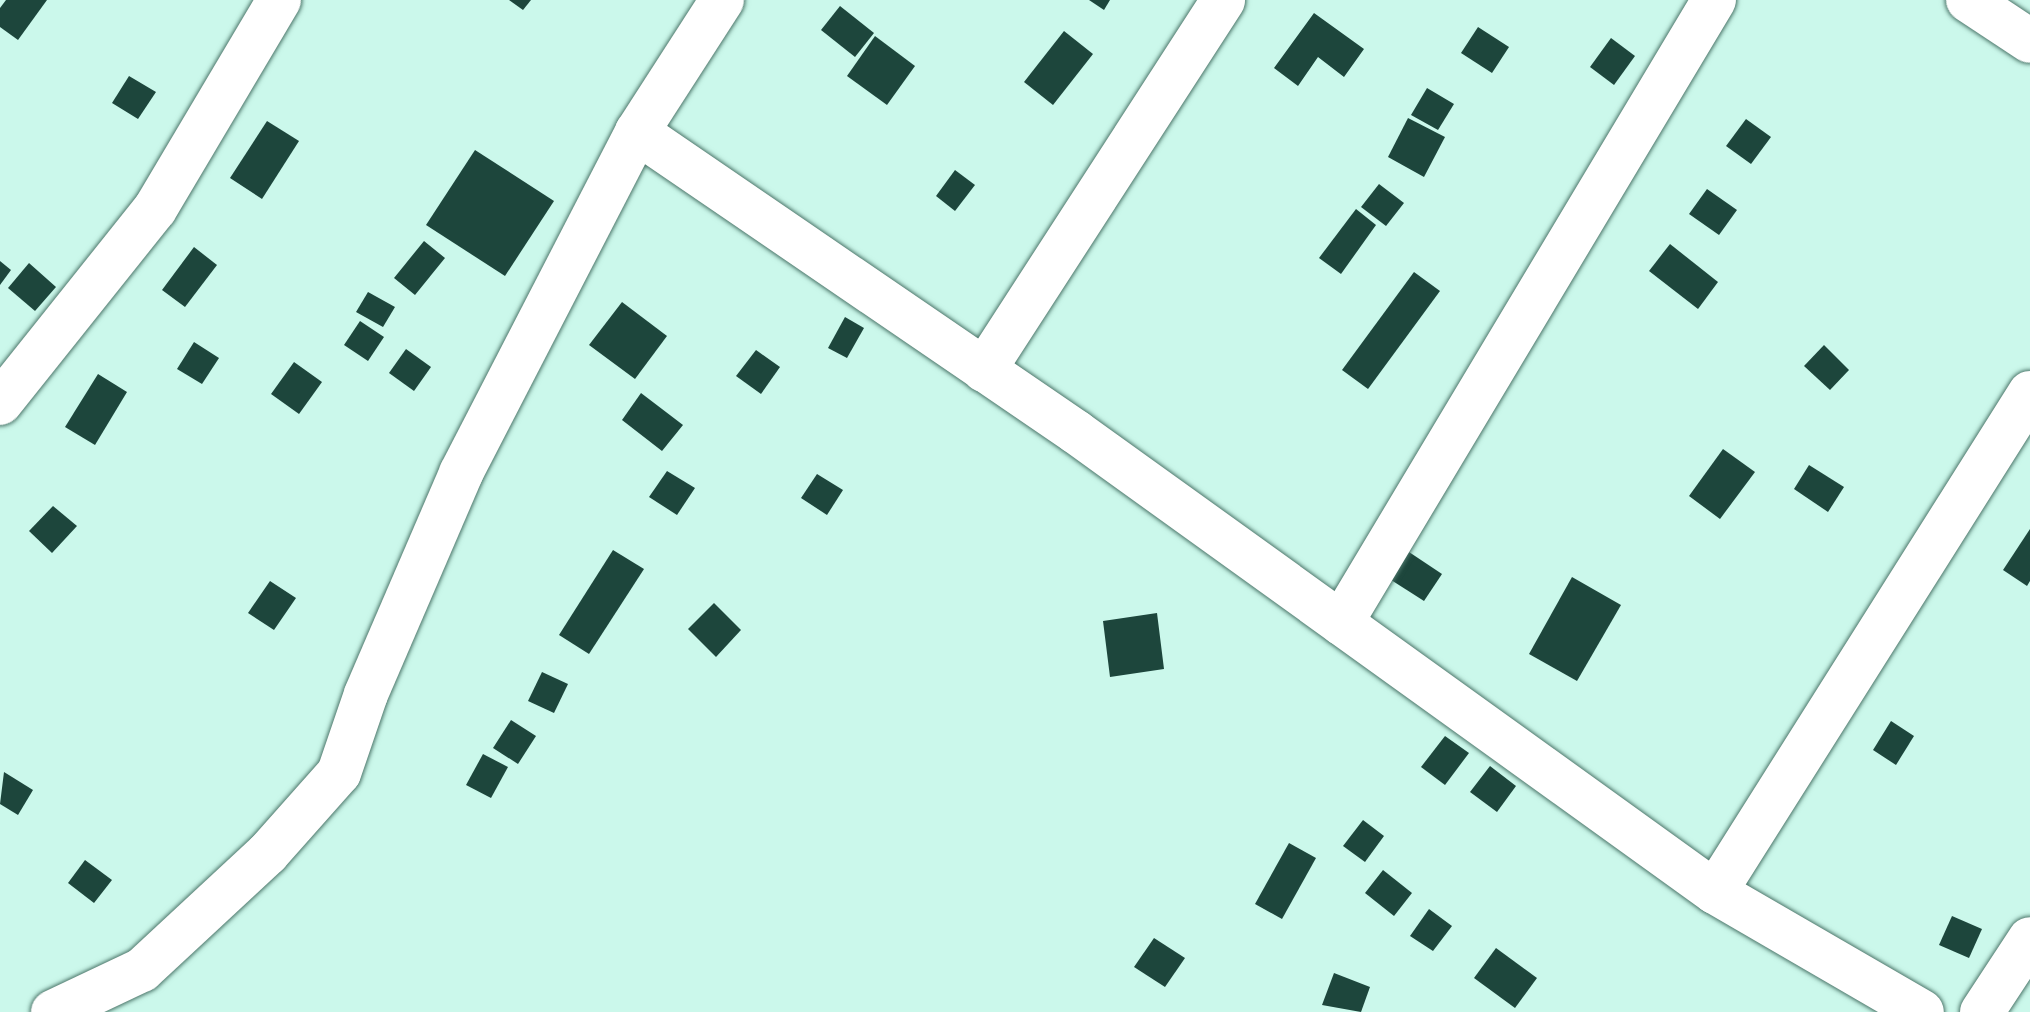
<!DOCTYPE html>
<style>
body{margin:0}
#map{position:relative;width:2030px;height:1012px;overflow:hidden;background:#cbf8eb;font-family:"Fira Sans Condensed",sans-serif}
div>[style]{position:absolute}
[style*='--x']{left:calc(var(--x)*1px);top:calc(var(--y)*1px);width:calc(var(--w)*1px);rotate:calc(var(--a)*1deg)}
.building>*{inset:0;background:#1d463c}
.roads{filter:drop-shadow(0 0 2px #4c766a) drop-shadow(0 0 2px #4c766a)}
.street>*{height:44px;margin:-22px;padding:0 22px;transform-origin:22px;border-radius:22px;background:#fff}
span{translate:-50% -50%;white-space:nowrap;text-align:center;line-height:1.15;-webkit-text-stroke:8px #fff;paint-order:stroke}
</style>
<div id="map">
<div class="building">
<i style="clip-path:polygon(6px 0,47px 0,18px 40px,0 27px,0 8px)"></i>
<i style="clip-path:polygon(509px 0,531px 0,523px 10px)"></i>
<i style="clip-path:polygon(1089px 0,1110px 0,1104px 10px)"></i>
<i style="clip-path:polygon(840px 6px,874px 33px,855px 57px,821px 30px)"></i>
<i style="clip-path:polygon(1314px 13px,1364px 49px,1344px 77px,1318px 57px,1298px 86px,1274px 68px)"></i>
<i style="clip-path:polygon(1478px 27px,1509px 47px,1492px 73px,1461px 53px)"></i>
<i style="clip-path:polygon(1064px 31px,1093px 54px,1053px 105px,1024px 82px)"></i>
<i style="clip-path:polygon(875px 36px,915px 66px,887px 105px,847px 76px)"></i>
<i style="clip-path:polygon(1611px 38px,1635px 56px,1614px 85px,1590px 67px)"></i>
<i style="clip-path:polygon(129px 76px,156px 92px,138px 119px,112px 103px)"></i>
<i style="clip-path:polygon(1427px 88px,1454px 104px,1438px 130px,1411px 115px)"></i>
<i style="clip-path:polygon(1408px 118px,1445px 137px,1424px 177px,1388px 157px)"></i>
<i style="clip-path:polygon(1746px 119px,1771px 137px,1751px 164px,1726px 146px)"></i>
<i style="clip-path:polygon(267px 121px,299px 141px,262px 199px,230px 178px)"></i>
<i style="clip-path:polygon(475px 150px,554px 201px,505px 276px,426px 225px)"></i>
<i style="clip-path:polygon(955px 170px,975px 185px,955px 211px,936px 196px)"></i>
<i style="clip-path:polygon(1379px 184px,1404px 203px,1386px 226px,1361px 207px)"></i>
<i style="clip-path:polygon(1707px 189px,1737px 210px,1719px 235px,1689px 214px)"></i>
<i style="clip-path:polygon(1356px 209px,1376px 225px,1341px 274px,1319px 258px)"></i>
<i style="clip-path:polygon(424px 241px,445px 258px,415px 295px,394px 278px)"></i>
<i style="clip-path:polygon(1670px 244px,1718px 282px,1698px 309px,1649px 271px)"></i>
<i style="clip-path:polygon(194px 247px,217px 265px,185px 307px,162px 290px)"></i>
<i style="clip-path:polygon(0 261px,11px 270px,0 285px)"></i>
<i style="clip-path:polygon(29px 263px,56px 287px,35px 311px,8px 288px)"></i>
<i style="clip-path:polygon(1414px 272px,1440px 291px,1368px 389px,1342px 370px)"></i>
<i style="clip-path:polygon(368px 292px,395px 307px,383px 327px,356px 312px)"></i>
<i style="clip-path:polygon(622px 302px,667px 336px,635px 379px,589px 345px)"></i>
<i style="clip-path:polygon(845px 317px,864px 328px,847px 358px,828px 348px)"></i>
<i style="clip-path:polygon(360px 321px,384px 337px,368px 361px,344px 345px)"></i>
<i style="clip-path:polygon(194px 342px,219px 358px,202px 384px,177px 369px)"></i>
<i style="clip-path:polygon(1824px 345px,1849px 370px,1830px 390px,1804px 366px)"></i>
<i style="clip-path:polygon(406px 349px,431px 367px,414px 391px,389px 373px)"></i>
<i style="clip-path:polygon(756px 350px,780px 367px,761px 394px,736px 376px)"></i>
<i style="clip-path:polygon(294px 362px,322px 382px,299px 414px,271px 394px)"></i>
<i style="clip-path:polygon(98px 374px,127px 392px,95px 445px,65px 427px)"></i>
<i style="clip-path:polygon(641px 393px,683px 425px,662px 451px,622px 420px)"></i>
<i style="clip-path:polygon(1723px 449px,1755px 472px,1720px 519px,1689px 496px)"></i>
<i style="clip-path:polygon(1809px 465px,1844px 487px,1828px 512px,1794px 489px)"></i>
<i style="clip-path:polygon(667px 471px,695px 488px,677px 515px,649px 497px)"></i>
<i style="clip-path:polygon(817px 474px,843px 490px,827px 515px,801px 498px)"></i>
<i style="clip-path:polygon(53px 506px,77px 526px,52px 553px,29px 531px)"></i>
<i style="clip-path:polygon(2030px 529px,2030px 581px,2027px 586px,2003px 570px)"></i>
<i style="clip-path:polygon(613px 550px,644px 569px,589px 654px,559px 635px)"></i>
<i style="clip-path:polygon(1406px 550px,1442px 574px,1424px 601px,1388px 578px)"></i>
<i style="clip-path:polygon(1572px 577px,1621px 605px,1577px 681px,1529px 654px)"></i>
<i style="clip-path:polygon(270px 581px,296px 598px,274px 630px,248px 613px)"></i>
<i style="clip-path:polygon(714px 603px,741px 630px,716px 657px,688px 629px)"></i>
<i style="clip-path:polygon(1157px 613px,1164px 669px,1110px 677px,1103px 621px)"></i>
<i style="clip-path:polygon(542px 672px,568px 684px,554px 713px,528px 701px)"></i>
<i style="clip-path:polygon(511px 720px,536px 736px,518px 764px,493px 748px)"></i>
<i style="clip-path:polygon(1891px 721px,1914px 736px,1896px 765px,1873px 750px)"></i>
<i style="clip-path:polygon(1445px 736px,1469px 753px,1445px 785px,1421px 767px)"></i>
<i style="clip-path:polygon(483px 754px,508px 767px,491px 798px,466px 785px)"></i>
<i style="clip-path:polygon(1490px 766px,1516px 786px,1497px 812px,1470px 792px)"></i>
<i style="clip-path:polygon(4px 772px,33px 790px,18px 815px,0 804px)"></i>
<i style="clip-path:polygon(1363px 820px,1384px 836px,1365px 862px,1343px 846px)"></i>
<i style="clip-path:polygon(1289px 843px,1316px 858px,1282px 919px,1255px 904px)"></i>
<i style="clip-path:polygon(85px 860px,112px 880px,94px 903px,68px 883px)"></i>
<i style="clip-path:polygon(1383px 870px,1412px 893px,1394px 916px,1365px 893px)"></i>
<i style="clip-path:polygon(1429px 909px,1452px 926px,1433px 951px,1410px 936px)"></i>
<i style="clip-path:polygon(1952px 916px,1982px 929px,1969px 958px,1939px 945px)"></i>
<i style="clip-path:polygon(1154px 938px,1185px 958px,1165px 987px,1134px 967px)"></i>
<i style="clip-path:polygon(1496px 948px,1537px 978px,1515px 1008px,1474px 978px)"></i>
<i style="clip-path:polygon(1334px 973px,1370px 987px,1361px 1012px,1322px 1005px)"></i>
</div>
<div class="roads">
<div class="street">
<i style="--x:1968;--y:0;--w:74;--a:33.5"></i>
<i style="--x:637;--y:132;--w:532;--a:34.35"></i>
<i style="--x:1076;--y:432;--w:787;--a:35.75"></i>
<i style="--x:1715;--y:892;--w:239;--a:30.1"></i>
<i style="--x:984;--y:370;--w:440;--a:-57.1"></i>
<i style="--x:0;--y:403;--w:248;--a:-51.4"></i>
<i style="--x:155;--y:209;--w:243;--a:-59.3"></i>
<i style="--x:1341;--y:623;--w:726;--a:-59.09"></i>
<i style="--x:1715;--y:892;--w:590;--a:-57.74"></i>
<i style="--x:53;--y:1012;--w:98;--a:-25.3"></i>
<i style="--x:142;--y:970;--w:171;--a:-42.9"></i>
<i style="--x:267;--y:854;--w:108;--a:-48.4"></i>
<i style="--x:339;--y:773;--w:83;--a:-71.1"></i>
<i style="--x:366;--y:694;--w:241;--a:-66.7"></i>
<i style="--x:461;--y:473;--w:384;--a:-62.7"></i>
<i style="--x:637;--y:132;--w:157;--a:-57.2"></i>
<i style="--x:1982;--y:1012;--w:87;--a:-56.7"></i>
</div>
</div>
</div>
